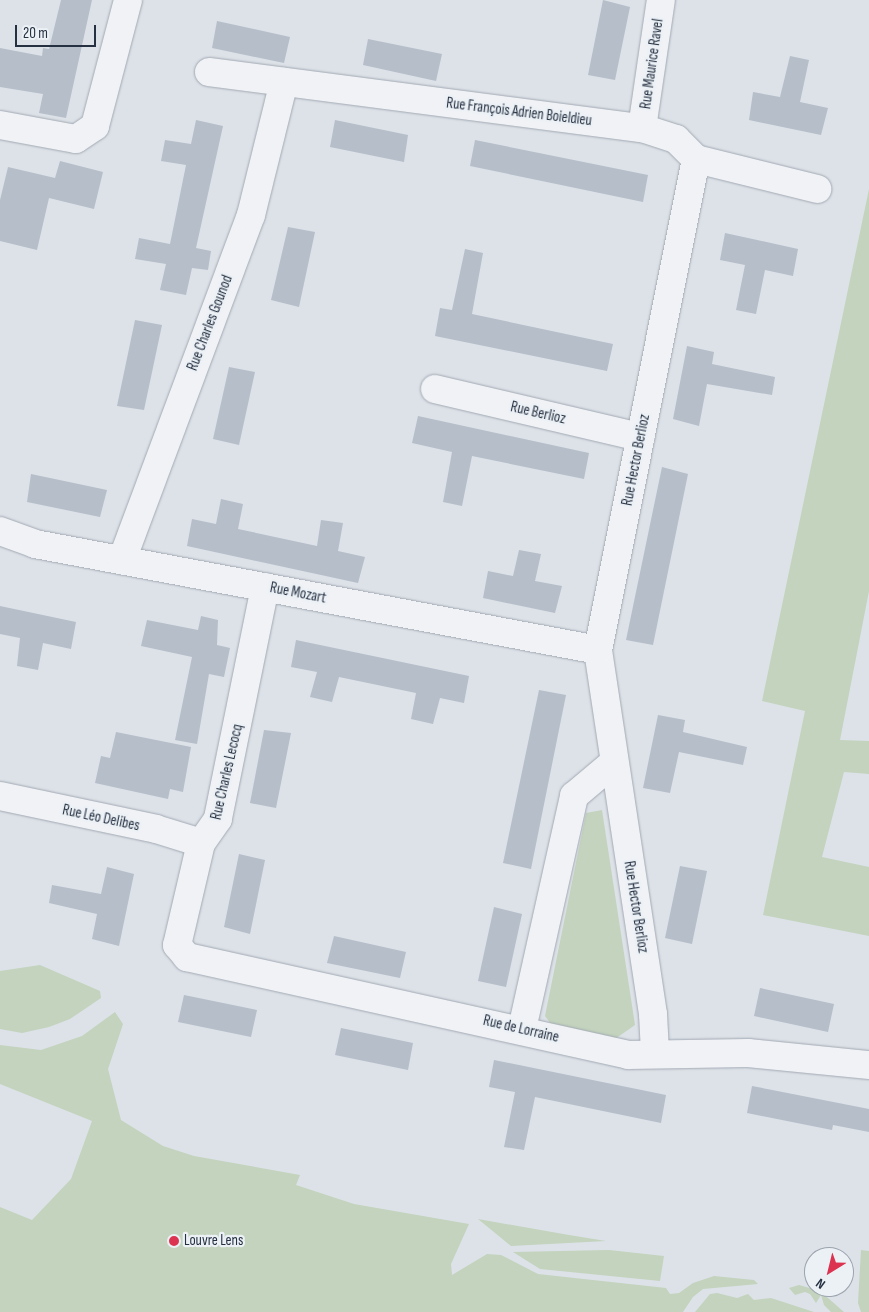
<!DOCTYPE html>
<meta charset="utf-8">
<style>
body{margin:0}
#map{position:relative;width:869px;height:1312px;overflow:hidden;background:#dde2e8;font-family:"Sofia Sans Condensed",sans-serif}
div>[style]{position:absolute}
[style*='--x']{left:calc(var(--x)*1px);top:calc(var(--y)*1px);width:calc(var(--w)*1px);rotate:calc(var(--a)*1deg)}
.green>*{inset:0;background:#c3d3bd}
.building>*{inset:0;background:#b6bec9}
.roads{filter:drop-shadow(0 0 1px #a2a9b3) drop-shadow(0 0 1px #a2a9b3)}
.minor>*{height:28px;margin:-14px;padding:0 14px;transform-origin:14px;border-radius:14px;background:#f0f2f6}
.dots>*{width:14px;height:14px;translate:-50% -50%;box-sizing:border-box;border:2px solid #ecf1f6;border-radius:50%}
span{translate:-50% -50%;white-space:nowrap;text-align:center;line-height:1.15;-webkit-text-stroke:4.5px #ecf1f6;paint-order:stroke}
.street-label{font-size:15px;color:#253041}
.poi-label{font-size:15px;color:#253041}
.left{translate:0 -50%;text-align:left}
.north{position:absolute;left:804px;top:1247px;width:50px;height:50px;box-sizing:border-box;background:#ecf1f6;border:1px solid #9ca4ae;border-radius:50%;rotate:216deg;font-size:14px;font-weight:700;line-height:20px;text-align:center;color:#253041}
.north::after{content:'';display:block;margin:auto;width:18px;height:22px;background:#dc3351;clip-path:polygon(50% 0,100% 100%,50% 72%,0 100%)}
.scale{position:absolute;left:15px;top:25px;width:81px;height:22px;box-sizing:border-box;border:2px solid #253041;border-top:0;padding-left:6px;font-size:15px;line-height:18px;white-space:nowrap;color:#253041;-webkit-text-stroke:4px #ecf1f6;paint-order:stroke}
</style>
<div id="map">
<div class="green">
<i style="clip-path:polygon(869px 189px,869px 591px,840px 740px,869px 741px,869px 774px,844px 772px,822px 857px,869px 867px,869px 936px,763px 915px,805px 711px,762px 701px)"></i>
<i style="clip-path:polygon(602px 810px,635px 1025px,615px 1039px,553px 1027px,545px 1016px,586px 813px)"></i>
<i style="clip-path:polygon(40px 965px,100px 991px,101px 998px,70px 1019px,49px 1027px,22px 1033px,0 1029px,0 971px)"></i>
<i style="clip-path:polygon(115px 1012px,123px 1024px,108px 1069px,121px 1120px,163px 1146px,194px 1156px,300px 1175px,296px 1185px,354px 1204px,469px 1224px,451px 1264px,452px 1275px,487px 1254px,501px 1255px,538px 1274px,666px 1288px,670px 1294px,679px 1293px,693px 1283px,714px 1276px,754px 1280px,758px 1284px,703px 1289px,693px 1297px,683px 1312px,0 1312px,0 1207px,32px 1220px,71px 1179px,92px 1121px,0 1084px,0 1045px,41px 1050px,82px 1036px)"></i>
<i style="clip-path:polygon(478px 1219px,569px 1235px,606px 1241px,511px 1246px)"></i>
<i style="clip-path:polygon(609px 1250px,664px 1256px,660px 1281px,540px 1269px,513px 1252px)"></i>
<i style="clip-path:polygon(861px 1250px,869px 1251px,869px 1312px,861px 1312px,858px 1303px)"></i>
<i style="clip-path:polygon(799px 1285px,820px 1291px,844px 1312px,831px 1312px,824px 1305px,821px 1295px,816px 1303px,810px 1294px,805px 1292px,795px 1295px,789px 1288px)"></i>
<i style="clip-path:polygon(717px 1293px,737px 1298px,748px 1294px,754px 1300px,771px 1298px,814px 1312px,695px 1312px,710px 1294px)"></i>
</div>
<div class="building">
<i style="clip-path:polygon(61px 0,92px 0,66px 118px,39px 113px,43px 94px,0 87px,0 48px,42px 56px,43px 48px,49px 49px)"></i>
<i style="clip-path:polygon(603px 0,630px 7px,615px 80px,588px 75px)"></i>
<i style="clip-path:polygon(217px 21px,290px 37px,284px 63px,212px 48px)"></i>
<i style="clip-path:polygon(368px 39px,442px 54px,436px 81px,363px 65px)"></i>
<i style="clip-path:polygon(790px 56px,809px 60px,800px 102px,828px 108px,821px 135px,749px 120px,753px 92px,780px 97px)"></i>
<i style="clip-path:polygon(196px 120px,223px 126px,196px 248px,211px 251px,208px 270px,192px 268px,186px 295px,160px 290px,166px 264px,135px 259px,139px 238px,170px 244px,186px 165px,161px 161px,165px 140px,191px 144px)"></i>
<i style="clip-path:polygon(335px 120px,408px 135px,404px 162px,330px 147px)"></i>
<i style="clip-path:polygon(475px 140px,648px 175px,643px 202px,470px 166px)"></i>
<i style="clip-path:polygon(60px 161px,103px 172px,94px 209px,49px 198px,37px 250px,0 241px,0 200px,8px 167px,55px 178px)"></i>
<i style="clip-path:polygon(288px 227px,315px 232px,299px 307px,271px 300px)"></i>
<i style="clip-path:polygon(725px 233px,798px 249px,793px 276px,765px 270px,756px 314px,736px 310px,745px 265px,720px 260px)"></i>
<i style="clip-path:polygon(465px 249px,483px 253px,472px 314px,613px 344px,607px 371px,435px 336px,440px 308px,452px 310px)"></i>
<i style="clip-path:polygon(135px 320px,162px 325px,144px 410px,117px 406px)"></i>
<i style="clip-path:polygon(687px 346px,714px 352px,712px 364px,775px 377px,772px 395px,707px 384px,699px 426px,673px 419px)"></i>
<i style="clip-path:polygon(229px 367px,255px 372px,239px 445px,213px 439px)"></i>
<i style="clip-path:polygon(418px 416px,589px 453px,584px 479px,472px 456px,462px 506px,443px 502px,452px 452px,412px 443px)"></i>
<i style="clip-path:polygon(662px 467px,688px 474px,653px 645px,626px 640px)"></i>
<i style="clip-path:polygon(31px 474px,107px 490px,100px 517px,27px 502px)"></i>
<i style="clip-path:polygon(221px 499px,243px 504px,238px 529px,317px 546px,321px 520px,343px 523px,338px 551px,365px 557px,358px 583px,187px 546px,192px 519px,216px 524px)"></i>
<i style="clip-path:polygon(519px 550px,541px 554px,535px 581px,562px 586px,555px 613px,483px 598px,488px 571px,513px 576px)"></i>
<i style="clip-path:polygon(0 606px,76px 622px,71px 649px,43px 643px,38px 670px,17px 666px,20px 638px,0 634px)"></i>
<i style="clip-path:polygon(201px 616px,218px 620px,217px 645px,230px 648px,224px 677px,209px 674px,197px 744px,175px 740px,192px 657px,141px 646px,147px 620px,198px 630px)"></i>
<i style="clip-path:polygon(296px 640px,469px 676px,464px 703px,440px 698px,433px 724px,411px 719px,416px 693px,339px 677px,332px 702px,310px 697px,317px 672px,291px 667px)"></i>
<i style="clip-path:polygon(539px 690px,566px 695px,531px 869px,503px 863px)"></i>
<i style="clip-path:polygon(658px 715px,685px 720px,683px 732px,747px 747px,743px 765px,679px 752px,670px 793px,643px 788px)"></i>
<i style="clip-path:polygon(264px 730px,291px 733px,276px 808px,250px 803px)"></i>
<i style="clip-path:polygon(116px 732px,191px 747px,183px 792px,170px 789px,168px 799px,95px 783px,101px 756px,110px 758px)"></i>
<i style="clip-path:polygon(239px 854px,265px 860px,250px 934px,224px 927px)"></i>
<i style="clip-path:polygon(680px 866px,707px 871px,692px 944px,665px 938px)"></i>
<i style="clip-path:polygon(107px 867px,134px 874px,119px 946px,92px 939px,97px 914px,49px 903px,52px 885px,101px 894px)"></i>
<i style="clip-path:polygon(494px 907px,522px 914px,506px 987px,478px 981px)"></i>
<i style="clip-path:polygon(334px 936px,406px 952px,400px 978px,327px 963px)"></i>
<i style="clip-path:polygon(760px 988px,834px 1004px,828px 1032px,754px 1016px)"></i>
<i style="clip-path:polygon(184px 995px,257px 1010px,251px 1037px,178px 1022px)"></i>
<i style="clip-path:polygon(341px 1028px,413px 1043px,408px 1070px,335px 1055px)"></i>
<i style="clip-path:polygon(494px 1060px,666px 1095px,661px 1123px,535px 1097px,524px 1150px,504px 1147px,515px 1092px,489px 1087px)"></i>
<i style="clip-path:polygon(752px 1086px,869px 1109px,869px 1132px,833px 1125px,832px 1130px,747px 1113px)"></i>
</div>
<div class="roads">
<div class="minor">
<i style="--x:209;--y:72;--w:437;--a:7.4"></i>
<i style="--x:642;--y:128;--w:36;--a:18"></i>
<i style="--x:676;--y:139;--w:28;--a:45"></i>
<i style="--x:696;--y:159;--w:125;--a:13.9"></i>
<i style="--x:0;--y:125;--w:77;--a:10.4"></i>
<i style="--x:76;--y:139;--w:23;--a:-34"></i>
<i style="--x:95;--y:126;--w:130;--a:-75.3"></i>
<i style="--x:642;--y:128;--w:129;--a:-81.6"></i>
<i style="--x:435;--y:389;--w:211;--a:13.2"></i>
<i style="--x:0;--y:531;--w:37;--a:20"></i>
<i style="--x:35;--y:544;--w:573;--a:10.66"></i>
<i style="--x:122;--y:560;--w:368;--a:-69.5"></i>
<i style="--x:251;--y:215;--w:137;--a:-76.1"></i>
<i style="--x:265;--y:587;--w:237;--a:101.5"></i>
<i style="--x:218;--y:819;--w:29;--a:125"></i>
<i style="--x:201;--y:843;--w:105;--a:103.2"></i>
<i style="--x:177;--y:945;--w:16;--a:50"></i>
<i style="--x:187;--y:957;--w:452;--a:12.5"></i>
<i style="--x:628;--y:1055;--w:120;--a:-1"></i>
<i style="--x:748;--y:1053;--w:122;--a:5.7"></i>
<i style="--x:0;--y:796;--w:159;--a:11.9"></i>
<i style="--x:156;--y:829;--w:47;--a:17.3"></i>
<i style="--x:522;--y:1029;--w:239;--a:-77.4"></i>
<i style="--x:574;--y:796;--w:51;--a:-40.2"></i>
<i style="--x:655;--y:1052;--w:38;--a:-93"></i>
<i style="--x:653;--y:1014;--w:368;--a:-98.6"></i>
<i style="--x:598;--y:650;--w:501;--a:-78.71"></i>
</div>
</div>
<div class="dots">
<i style="left:174px;top:1241px;background:#dc3351"></i>
</div>
<div class="street-label">
<span style="left:652px;top:64px;rotate:-82deg">Rue Maurice Ravel</span>
<span style="left:519px;top:112px;rotate:7deg">Rue François Adrien Boieldieu</span>
<span style="left:210px;top:323px;rotate:-69deg">Rue Charles Gounod</span>
<span style="left:538px;top:413px;rotate:13deg">Rue Berlioz</span>
<span style="left:636px;top:460px;rotate:-79deg">Rue Hector Berlioz</span>
<span style="left:298px;top:593px;rotate:11deg">Rue Mozart</span>
<span style="left:227px;top:772px;rotate:-77deg">Rue Charles Lecocq</span>
<span style="left:101px;top:818px;rotate:12deg">Rue Léo Delibes</span>
<span style="left:636px;top:907px;rotate:81deg">Rue Hector Berlioz</span>
<span style="left:521px;top:1029px;rotate:13deg">Rue de Lorraine</span>
</div>
<div class="poi-label">
<span class="left" style="left:184px;top:1241px">Louvre Lens</span>
</div>
<div class="north">N</div>
<div class="scale">20 m</div>
</div>
